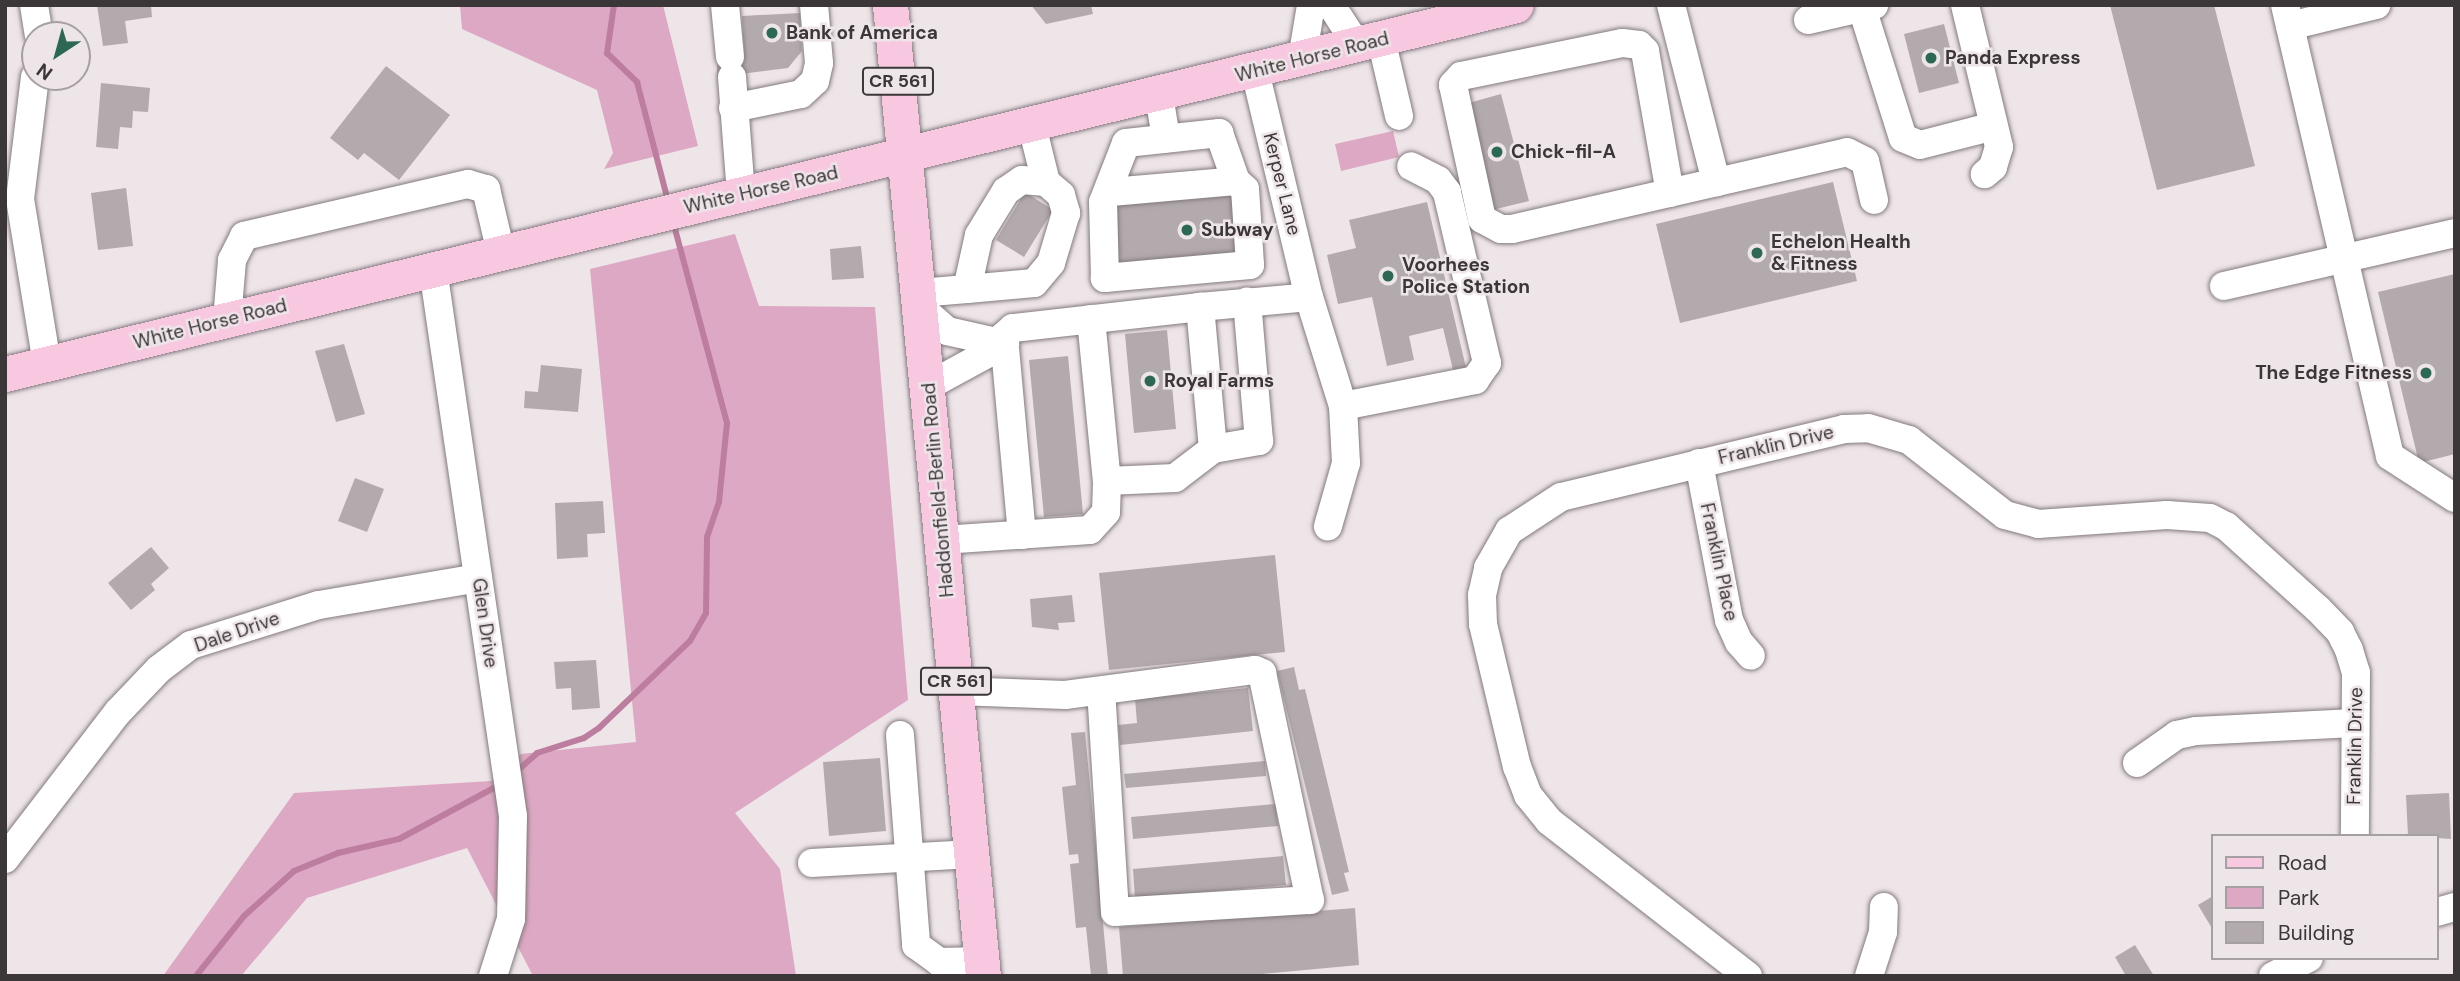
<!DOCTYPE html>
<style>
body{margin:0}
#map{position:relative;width:2460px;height:981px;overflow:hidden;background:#eee5e9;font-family:"DM Sans",sans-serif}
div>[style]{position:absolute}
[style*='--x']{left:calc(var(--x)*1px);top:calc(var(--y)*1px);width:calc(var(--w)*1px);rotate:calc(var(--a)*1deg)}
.green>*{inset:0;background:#dda8c3}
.stream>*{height:6px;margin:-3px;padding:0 3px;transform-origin:3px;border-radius:3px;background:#bd7d9e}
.building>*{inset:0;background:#b3aaae}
.roads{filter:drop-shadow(0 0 2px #827a7e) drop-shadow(0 0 2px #827a7e)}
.minor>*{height:28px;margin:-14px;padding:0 14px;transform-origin:14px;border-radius:14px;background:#fff}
.major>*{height:35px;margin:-17.5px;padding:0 17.5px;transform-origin:17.5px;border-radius:17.5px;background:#f7c8e0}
.dots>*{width:19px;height:19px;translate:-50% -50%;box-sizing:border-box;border:4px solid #eee5e9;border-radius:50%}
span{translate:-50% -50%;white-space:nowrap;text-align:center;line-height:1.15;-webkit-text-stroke:5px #eee5e9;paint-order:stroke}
.shield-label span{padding:2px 5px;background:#eee5e9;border:2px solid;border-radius:5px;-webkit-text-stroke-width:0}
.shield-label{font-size:18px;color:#3b3739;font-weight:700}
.poi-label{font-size:19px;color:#3b3739;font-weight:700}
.left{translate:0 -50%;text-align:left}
.right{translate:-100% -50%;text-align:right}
.street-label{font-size:19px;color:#3b3739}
.frame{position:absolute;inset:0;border:7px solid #3b3739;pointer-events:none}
.legend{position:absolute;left:2211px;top:834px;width:228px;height:126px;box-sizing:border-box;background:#eee5e9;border:2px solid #a69fa3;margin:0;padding:9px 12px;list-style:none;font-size:21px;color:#3b3739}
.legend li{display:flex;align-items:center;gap:14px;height:35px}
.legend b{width:35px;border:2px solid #a69fa3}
.north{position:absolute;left:21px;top:21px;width:70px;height:70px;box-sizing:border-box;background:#eee5e9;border:2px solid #a69fa3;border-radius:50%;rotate:216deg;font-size:19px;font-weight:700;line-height:28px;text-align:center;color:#3b3739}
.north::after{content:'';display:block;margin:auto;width:24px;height:32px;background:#2c6853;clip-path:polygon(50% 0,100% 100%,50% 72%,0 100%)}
</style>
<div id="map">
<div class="green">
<i style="clip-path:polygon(460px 5px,663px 5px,698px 146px,604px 169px,613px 153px,597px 90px,462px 29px)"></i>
<i style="clip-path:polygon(1393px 131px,1399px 157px,1341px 171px,1335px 144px)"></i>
<i style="clip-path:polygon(735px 234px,759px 306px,875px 307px,908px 700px,735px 813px,780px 869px,796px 976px,533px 976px,467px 848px,307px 898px,241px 976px,163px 976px,294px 793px,491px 781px,521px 754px,636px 742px,590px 269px)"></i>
</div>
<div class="stream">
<i style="--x:614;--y:5;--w:49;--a:98.3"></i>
<i style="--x:607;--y:53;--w:42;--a:44"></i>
<i style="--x:637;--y:82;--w:123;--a:75.4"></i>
<i style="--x:515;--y:773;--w:30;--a:-42"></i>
<i style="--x:537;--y:753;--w:49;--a:-17.7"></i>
<i style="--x:584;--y:738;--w:18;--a:-34"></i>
<i style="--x:599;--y:728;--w:126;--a:-43.7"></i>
<i style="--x:690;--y:641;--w:32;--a:-60"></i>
<i style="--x:706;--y:613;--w:76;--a:-89.2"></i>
<i style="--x:707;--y:537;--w:37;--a:-71"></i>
<i style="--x:719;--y:502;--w:79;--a:-84.2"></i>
<i style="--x:727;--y:423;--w:209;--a:-105"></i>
<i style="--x:196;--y:976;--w:77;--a:-51.3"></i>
<i style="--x:244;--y:916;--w:67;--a:-42"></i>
<i style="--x:294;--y:871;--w:48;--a:-22.2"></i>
<i style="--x:338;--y:853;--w:63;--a:-12.9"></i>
<i style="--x:399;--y:839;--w:116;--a:-28.3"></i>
</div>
<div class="building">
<i style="clip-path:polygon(97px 5px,151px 5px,152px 17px,125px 21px,128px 43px,103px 46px)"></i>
<i style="clip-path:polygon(1031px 5px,1091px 5px,1093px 14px,1046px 24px)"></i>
<i style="clip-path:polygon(2110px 5px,2214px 5px,2255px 166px,2157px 190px)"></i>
<i style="clip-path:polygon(800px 13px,802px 51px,788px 68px,717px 77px,717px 65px,744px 53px,742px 16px)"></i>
<i style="clip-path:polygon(1944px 24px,1959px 83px,1919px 93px,1904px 34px)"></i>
<i style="clip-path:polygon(386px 66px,450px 115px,399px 180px,364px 153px,358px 160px,330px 138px)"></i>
<i style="clip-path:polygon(101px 83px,150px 88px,148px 112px,133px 111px,132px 128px,120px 127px,118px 149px,96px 147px)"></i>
<i style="clip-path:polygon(1501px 94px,1529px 201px,1492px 210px,1465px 104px)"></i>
<i style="clip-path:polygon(1833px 182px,1857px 281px,1680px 323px,1656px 224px)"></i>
<i style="clip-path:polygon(126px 188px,133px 246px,98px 250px,91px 193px)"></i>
<i style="clip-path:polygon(1025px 192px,1053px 210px,1024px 257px,996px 240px)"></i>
<i style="clip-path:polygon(1234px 193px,1241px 257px,1119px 270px,1112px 206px)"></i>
<i style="clip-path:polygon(1427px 202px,1467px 372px,1454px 374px,1443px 328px,1409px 336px,1414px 360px,1387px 366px,1372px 297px,1338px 304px,1327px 255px,1356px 248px,1349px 220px)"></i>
<i style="clip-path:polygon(861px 246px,864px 278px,832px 280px,830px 249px)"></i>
<i style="clip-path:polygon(2455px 274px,2455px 454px,2419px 463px,2378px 292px)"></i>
<i style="clip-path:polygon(1167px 330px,1176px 429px,1134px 433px,1125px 334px)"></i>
<i style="clip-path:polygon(344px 344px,365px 414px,336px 422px,315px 351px)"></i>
<i style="clip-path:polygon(1068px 356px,1083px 514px,1044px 517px,1029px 360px)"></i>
<i style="clip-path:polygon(541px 365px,582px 369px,578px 412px,524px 408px,525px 391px,538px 392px)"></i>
<i style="clip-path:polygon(355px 478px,384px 489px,367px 532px,338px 521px)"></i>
<i style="clip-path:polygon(603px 501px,605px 533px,587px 534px,588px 557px,557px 559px,555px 503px)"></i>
<i style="clip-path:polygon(151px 547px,169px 568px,151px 584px,155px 590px,131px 610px,108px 583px)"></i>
<i style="clip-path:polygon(1275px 555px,1285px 652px,1109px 670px,1099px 573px)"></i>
<i style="clip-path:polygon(1072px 595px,1075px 622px,1058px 623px,1059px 630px,1032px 627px,1030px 599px)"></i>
<i style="clip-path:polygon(596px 660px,600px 708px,572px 710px,571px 688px,556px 689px,554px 662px)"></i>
<i style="clip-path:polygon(1294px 667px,1299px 690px,1305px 689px,1349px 872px,1344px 873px,1349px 891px,1332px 895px,1277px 671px)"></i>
<i style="clip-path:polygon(1248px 688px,1253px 731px,1120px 745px,1118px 725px,1137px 723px,1135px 699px)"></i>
<i style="clip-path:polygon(1085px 732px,1108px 976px,1091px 976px,1086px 927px,1076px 928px,1070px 864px,1079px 863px,1078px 854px,1069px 855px,1062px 787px,1076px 785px,1071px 733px)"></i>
<i style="clip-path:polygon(880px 758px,886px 831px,829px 836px,823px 762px)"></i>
<i style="clip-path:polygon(1265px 761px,1266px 776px,1126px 788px,1124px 774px)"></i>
<i style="clip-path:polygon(2449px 793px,2451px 839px,2408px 836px,2406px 795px)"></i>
<i style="clip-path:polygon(1276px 804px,1278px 826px,1133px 839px,1131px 817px)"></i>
<i style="clip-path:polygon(1283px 856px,1286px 885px,1135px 898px,1133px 869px)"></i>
<i style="clip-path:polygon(2213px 896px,2213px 930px,2198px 905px)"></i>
<i style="clip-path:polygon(1355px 908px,1359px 965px,1240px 976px,1123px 976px,1119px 927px)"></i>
<i style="clip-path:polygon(2135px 945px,2154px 976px,2126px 976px,2115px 957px)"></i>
</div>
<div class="roads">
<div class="minor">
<i style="--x:34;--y:5;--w:30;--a:81"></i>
<i style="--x:725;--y:5;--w:52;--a:84.5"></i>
<i style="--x:1331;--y:5;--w:48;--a:57"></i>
<i style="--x:1671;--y:5;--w:183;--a:75.7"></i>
<i style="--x:1965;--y:5;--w:146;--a:76.5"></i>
<i style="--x:1999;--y:147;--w:21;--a:107"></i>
<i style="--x:1993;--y:167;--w:11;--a:139"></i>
<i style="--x:2285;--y:5;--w:463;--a:76.9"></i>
<i style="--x:2390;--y:456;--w:77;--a:32.9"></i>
<i style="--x:1862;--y:8;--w:136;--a:72.5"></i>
<i style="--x:1903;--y:138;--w:18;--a:22"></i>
<i style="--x:1920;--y:145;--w:76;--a:-14.4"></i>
<i style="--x:1808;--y:20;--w:68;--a:-12.8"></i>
<i style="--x:2290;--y:26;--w:89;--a:-13.7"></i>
<i style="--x:1381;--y:39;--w:79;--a:76.8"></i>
<i style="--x:1302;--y:59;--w:55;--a:-80.5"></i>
<i style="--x:1255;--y:71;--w:232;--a:76.6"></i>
<i style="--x:1309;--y:297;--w:114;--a:72.7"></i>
<i style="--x:1343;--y:406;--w:57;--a:87"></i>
<i style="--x:1346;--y:463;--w:66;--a:105.9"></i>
<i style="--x:35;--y:77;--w:123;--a:97"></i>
<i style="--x:20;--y:199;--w:167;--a:80.7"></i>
<i style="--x:732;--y:77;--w:117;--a:85.6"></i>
<i style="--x:1159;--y:95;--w:44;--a:80.8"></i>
<i style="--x:733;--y:108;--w:69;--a:-11.6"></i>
<i style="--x:801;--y:94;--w:19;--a:-43"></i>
<i style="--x:815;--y:81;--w:18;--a:-77"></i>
<i style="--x:819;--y:63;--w:58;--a:-94.9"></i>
<i style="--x:1032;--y:126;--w:58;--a:76"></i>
<i style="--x:1219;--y:133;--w:51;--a:70.5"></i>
<i style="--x:1236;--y:181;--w:12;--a:42"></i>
<i style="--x:1245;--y:189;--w:76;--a:86.2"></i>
<i style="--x:1250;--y:265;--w:146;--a:174.9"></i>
<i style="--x:1105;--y:278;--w:76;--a:-91.5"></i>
<i style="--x:1103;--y:202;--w:63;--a:-68.7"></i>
<i style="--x:1126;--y:143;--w:94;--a:-6.1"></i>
<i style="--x:1022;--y:180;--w:24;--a:5"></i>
<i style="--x:1046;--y:182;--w:20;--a:41"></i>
<i style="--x:1061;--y:195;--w:19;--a:74"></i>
<i style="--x:1066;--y:213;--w:52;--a:106.7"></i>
<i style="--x:1051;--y:263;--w:26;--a:130"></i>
<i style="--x:1034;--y:283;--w:67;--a:174.9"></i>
<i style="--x:967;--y:289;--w:55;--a:-77.5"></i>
<i style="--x:979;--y:235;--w:52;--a:-58.5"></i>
<i style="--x:1006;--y:191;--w:19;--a:-35"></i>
<i style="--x:1111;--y:192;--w:125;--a:-5"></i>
<i style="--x:1670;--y:193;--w:144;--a:-100"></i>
<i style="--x:1645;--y:51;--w:8;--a:-135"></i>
<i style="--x:1639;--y:45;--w:17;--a:-173"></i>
<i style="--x:1622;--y:43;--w:164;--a:168.4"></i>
<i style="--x:1461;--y:76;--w:12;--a:132"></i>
<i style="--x:1453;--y:85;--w:137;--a:77.8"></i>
<i style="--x:1482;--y:219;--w:21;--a:28"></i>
<i style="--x:1501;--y:229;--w:11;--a:0"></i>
<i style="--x:1512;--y:229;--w:344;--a:-12.9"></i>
<i style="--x:1847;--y:152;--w:20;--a:27"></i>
<i style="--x:1865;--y:161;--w:40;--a:77"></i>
<i style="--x:433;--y:269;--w:553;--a:81.68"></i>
<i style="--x:513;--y:816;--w:103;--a:91.1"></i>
<i style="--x:511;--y:919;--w:60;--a:107.5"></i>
<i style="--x:2224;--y:286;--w:237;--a:-12.9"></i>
<i style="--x:919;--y:293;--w:48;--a:-4.8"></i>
<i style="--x:921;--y:308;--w:35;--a:41"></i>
<i style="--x:947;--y:331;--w:59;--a:12.6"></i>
<i style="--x:1091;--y:319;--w:163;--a:84.4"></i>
<i style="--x:227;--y:320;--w:60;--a:-85.2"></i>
<i style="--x:232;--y:260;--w:27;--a:-63"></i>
<i style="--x:244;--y:236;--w:230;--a:-13.1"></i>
<i style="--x:468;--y:184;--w:19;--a:16"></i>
<i style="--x:486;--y:189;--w:66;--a:76.8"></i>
<i style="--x:928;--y:386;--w:88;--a:-28.6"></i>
<i style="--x:1343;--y:406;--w:135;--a:-11.1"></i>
<i style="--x:1475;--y:380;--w:21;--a:-55"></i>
<i style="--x:1487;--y:363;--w:176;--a:-103.2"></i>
<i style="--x:1447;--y:192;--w:15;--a:-127"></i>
<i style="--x:1438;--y:180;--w:30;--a:-153"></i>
<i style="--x:1213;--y:449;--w:47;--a:-9.9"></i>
<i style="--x:1259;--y:441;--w:140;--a:-94.9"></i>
<i style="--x:1699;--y:463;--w:160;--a:79.2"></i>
<i style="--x:1729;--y:620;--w:24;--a:66"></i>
<i style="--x:1739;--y:642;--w:18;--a:49"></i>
<i style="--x:1022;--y:535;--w:200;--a:-95.2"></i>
<i style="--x:1004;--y:336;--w:12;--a:-42"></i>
<i style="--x:1013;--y:328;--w:188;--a:-6.4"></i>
<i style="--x:942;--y:540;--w:148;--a:-3.9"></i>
<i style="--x:1090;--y:530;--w:24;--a:-48"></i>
<i style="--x:1106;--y:512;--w:31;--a:-88"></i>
<i style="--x:1107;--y:481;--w:68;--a:-2.5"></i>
<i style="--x:1175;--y:478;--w:48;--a:-37.3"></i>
<i style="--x:1213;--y:449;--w:143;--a:-95.2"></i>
<i style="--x:1200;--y:307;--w:109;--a:-5.2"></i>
<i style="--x:957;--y:691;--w:108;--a:2.1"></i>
<i style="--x:1065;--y:695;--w:192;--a:-7.5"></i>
<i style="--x:1255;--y:670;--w:8;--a:23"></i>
<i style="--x:1262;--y:673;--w:232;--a:78.1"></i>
<i style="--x:1310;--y:900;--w:195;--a:176.5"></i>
<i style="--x:1115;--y:912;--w:221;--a:-93.6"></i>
<i style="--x:900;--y:735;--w:211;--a:85.6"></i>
<i style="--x:916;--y:945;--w:29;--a:36"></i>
<i style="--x:939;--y:962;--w:43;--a:-1.3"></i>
<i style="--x:2137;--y:763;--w:49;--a:-35"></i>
<i style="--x:2177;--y:735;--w:19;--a:-12"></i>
<i style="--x:2196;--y:731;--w:158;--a:-2.9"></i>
<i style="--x:5;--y:859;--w:185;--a:-52.5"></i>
<i style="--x:118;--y:712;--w:59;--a:-46.4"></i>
<i style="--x:159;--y:669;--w:40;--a:-37"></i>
<i style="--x:191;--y:645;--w:134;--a:-17.4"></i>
<i style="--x:319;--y:605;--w:161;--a:-9.6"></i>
<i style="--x:812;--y:863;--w:160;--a:-3.2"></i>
<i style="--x:2437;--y:912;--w:19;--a:-16"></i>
<i style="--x:1748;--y:976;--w:252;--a:-142.1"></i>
<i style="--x:1549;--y:821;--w:33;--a:-129"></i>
<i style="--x:1528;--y:795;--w:30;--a:-111"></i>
<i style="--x:1517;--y:767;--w:147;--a:-103.4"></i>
<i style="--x:1483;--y:624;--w:29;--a:-92"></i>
<i style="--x:1482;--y:595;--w:28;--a:-77"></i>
<i style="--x:1488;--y:568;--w:43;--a:-60.4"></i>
<i style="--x:1509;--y:531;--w:62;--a:-33.2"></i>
<i style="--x:1561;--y:497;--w:291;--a:-13.5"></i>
<i style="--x:1844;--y:429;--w:24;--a:-2"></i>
<i style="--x:1868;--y:428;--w:43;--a:16.3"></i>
<i style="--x:1909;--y:440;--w:122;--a:38"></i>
<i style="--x:2005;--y:515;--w:34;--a:15"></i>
<i style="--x:2038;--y:524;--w:129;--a:-4"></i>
<i style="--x:2167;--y:515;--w:43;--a:4"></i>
<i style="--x:2210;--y:518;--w:18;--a:27"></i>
<i style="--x:2226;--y:526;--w:124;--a:42.1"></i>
<i style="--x:2318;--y:609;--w:32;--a:46"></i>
<i style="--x:2340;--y:632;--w:20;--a:63"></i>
<i style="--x:2349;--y:650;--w:24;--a:73"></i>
<i style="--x:2356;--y:673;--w:163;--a:90.4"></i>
<i style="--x:1869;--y:976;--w:46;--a:-72.3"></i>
<i style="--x:1883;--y:932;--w:25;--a:-88"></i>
<i style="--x:2273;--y:976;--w:40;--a:-26.6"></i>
</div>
<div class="major">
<i style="--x:890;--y:5;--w:975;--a:84.53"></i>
<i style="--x:5;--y:374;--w:1555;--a:-13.72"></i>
</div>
</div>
<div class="dots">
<i style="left:772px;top:33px;background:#2c6853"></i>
<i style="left:1931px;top:58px;background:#2c6853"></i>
<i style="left:1497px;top:152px;background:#2c6853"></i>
<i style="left:1187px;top:230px;background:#2c6853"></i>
<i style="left:1757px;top:253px;background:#2c6853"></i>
<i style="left:1388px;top:276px;background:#2c6853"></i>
<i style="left:2426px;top:373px;background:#2c6853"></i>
<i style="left:1150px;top:381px;background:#2c6853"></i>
</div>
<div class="shield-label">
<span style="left:898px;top:81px">CR 561</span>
<span style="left:956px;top:681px">CR 561</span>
</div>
<div class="poi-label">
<span class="left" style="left:786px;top:33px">Bank of America</span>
<span class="left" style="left:1945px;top:58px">Panda Express</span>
<span class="left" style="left:1511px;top:152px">Chick-fil-A</span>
<span class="left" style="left:1201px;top:230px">Subway</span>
<span class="left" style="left:1771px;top:253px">Echelon Health<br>&amp; Fitness</span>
<span class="left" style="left:1402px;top:276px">Voorhees<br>Police Station</span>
<span class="right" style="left:2412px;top:373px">The Edge Fitness</span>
<span class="left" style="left:1164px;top:381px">Royal Farms</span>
</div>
<div class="street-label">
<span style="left:1312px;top:57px;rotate:-14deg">White Horse Road</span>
<span style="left:1282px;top:184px;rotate:76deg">Kerper Lane</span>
<span style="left:761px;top:190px;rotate:-13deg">White Horse Road</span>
<span style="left:210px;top:324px;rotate:-14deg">White Horse Road</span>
<span style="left:1776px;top:445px;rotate:-13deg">Franklin Drive</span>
<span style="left:938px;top:490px;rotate:-95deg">Haddonfield-Berlin Road</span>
<span style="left:1719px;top:562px;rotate:78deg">Franklin Place</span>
<span style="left:485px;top:623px;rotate:82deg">Glen Drive</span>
<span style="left:237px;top:632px;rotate:-19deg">Dale Drive</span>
<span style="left:2355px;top:746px;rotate:-89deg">Franklin Drive</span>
</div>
<div class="frame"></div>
<ul class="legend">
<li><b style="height:9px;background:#f7c8e0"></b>Road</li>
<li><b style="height:19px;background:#dda8c3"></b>Park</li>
<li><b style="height:19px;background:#b3aaae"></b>Building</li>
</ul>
<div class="north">N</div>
</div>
